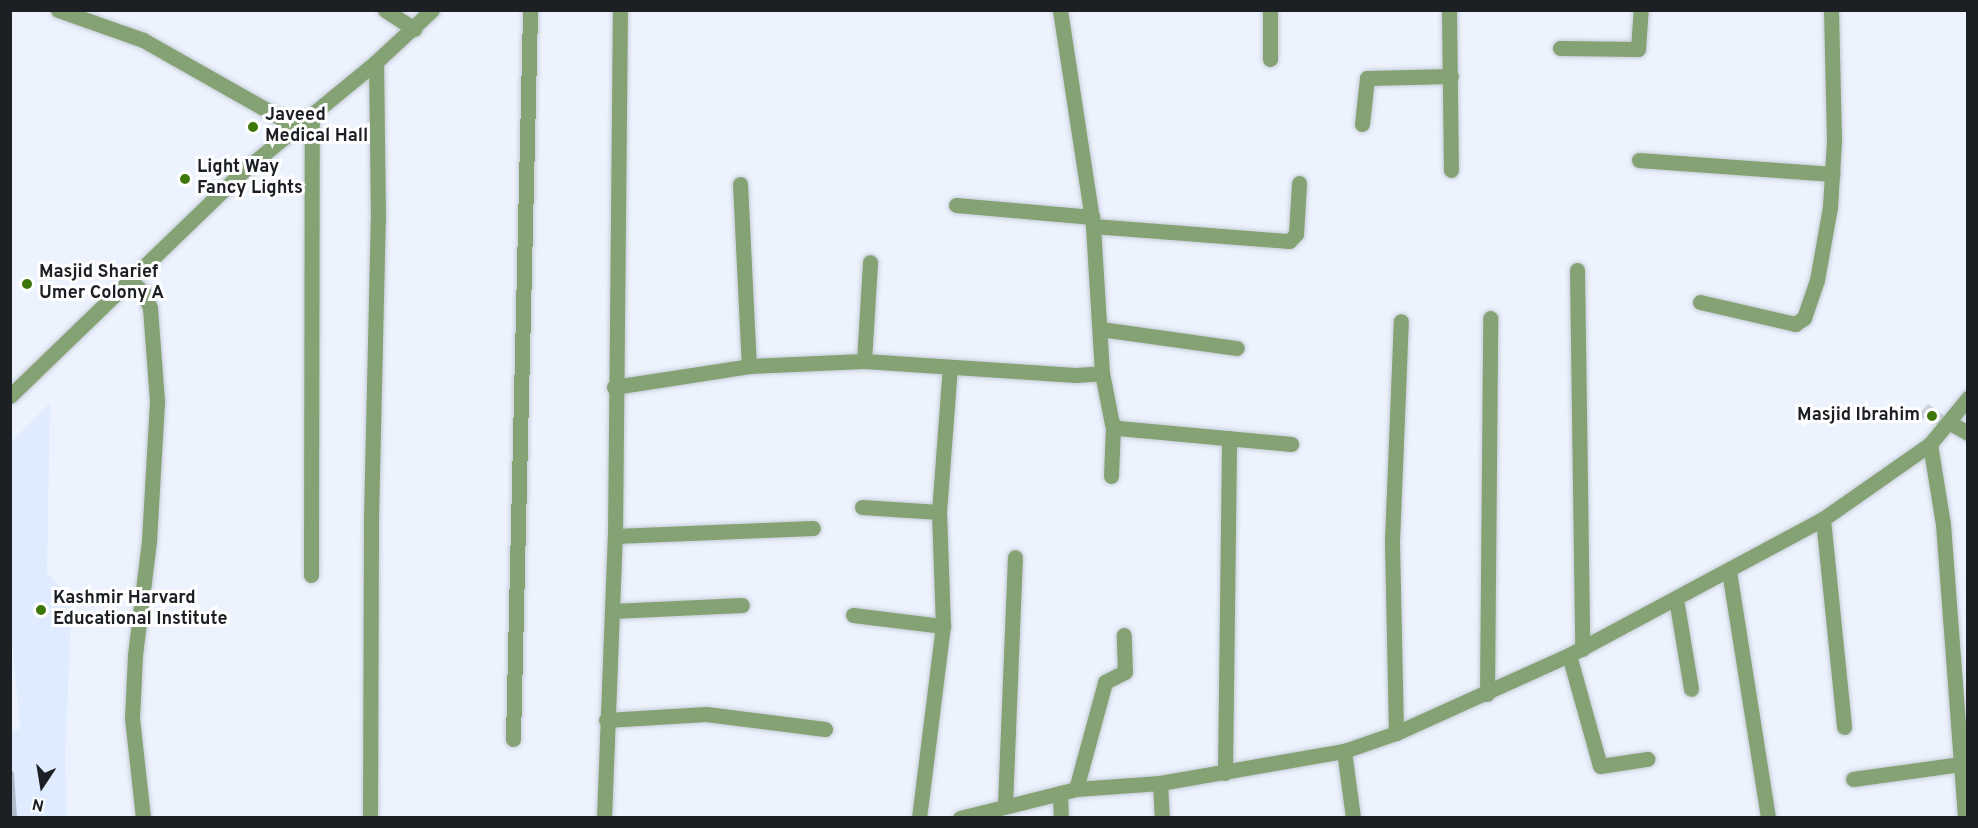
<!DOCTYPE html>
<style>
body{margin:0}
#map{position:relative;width:1978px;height:828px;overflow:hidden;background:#edf3fe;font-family:Overpass,sans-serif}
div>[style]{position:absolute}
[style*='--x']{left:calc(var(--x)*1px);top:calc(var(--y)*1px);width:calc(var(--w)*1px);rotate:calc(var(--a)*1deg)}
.built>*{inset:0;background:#dfebff}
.shadow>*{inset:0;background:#0003}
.building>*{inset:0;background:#c9d1dd}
.roads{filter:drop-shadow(0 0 2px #c7cdd7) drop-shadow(0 0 2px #c7cdd7)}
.minor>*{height:15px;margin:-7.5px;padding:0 7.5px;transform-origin:7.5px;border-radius:7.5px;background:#84a273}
.dots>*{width:16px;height:16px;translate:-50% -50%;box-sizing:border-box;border:3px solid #fff;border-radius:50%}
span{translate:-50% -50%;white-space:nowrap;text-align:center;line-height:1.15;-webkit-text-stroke:6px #fff;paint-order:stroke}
.poi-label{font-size:18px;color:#1c1f23;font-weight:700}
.left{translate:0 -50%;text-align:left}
.right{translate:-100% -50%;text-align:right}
.frame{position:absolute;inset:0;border:12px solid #1c1f23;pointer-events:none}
.north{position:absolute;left:12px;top:756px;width:60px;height:60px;-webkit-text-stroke:4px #fff;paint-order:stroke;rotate:192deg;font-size:16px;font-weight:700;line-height:24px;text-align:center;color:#1c1f23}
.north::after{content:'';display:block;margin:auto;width:21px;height:27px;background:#1c1f23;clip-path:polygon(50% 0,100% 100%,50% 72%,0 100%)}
</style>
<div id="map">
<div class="built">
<i style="clip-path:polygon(50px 403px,47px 573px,72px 600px,65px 758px,67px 817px,11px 817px,11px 730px,20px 729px,10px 619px,11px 442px)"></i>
</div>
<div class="shadow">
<i style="clip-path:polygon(1928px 406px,1946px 417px,1939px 426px,1920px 415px)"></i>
<i style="clip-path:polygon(10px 770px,14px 772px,17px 818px,10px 818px)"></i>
</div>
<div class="building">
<i style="clip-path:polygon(1928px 404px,1942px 414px,1933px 425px,1918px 415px)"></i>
</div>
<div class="roads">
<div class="minor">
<i style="--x:58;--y:10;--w:90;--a:19.4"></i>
<i style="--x:143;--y:40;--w:175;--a:29.5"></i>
<i style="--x:385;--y:10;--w:35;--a:33"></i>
<i style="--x:1060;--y:10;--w:219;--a:81.3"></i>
<i style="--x:1093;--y:226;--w:147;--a:86.5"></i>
<i style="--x:1102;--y:373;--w:52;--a:78.9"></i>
<i style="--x:1112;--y:424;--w:7;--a:34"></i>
<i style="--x:1118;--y:428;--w:174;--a:5.3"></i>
<i style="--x:1449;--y:10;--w:160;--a:89.3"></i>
<i style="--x:1560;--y:48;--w:78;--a:0.7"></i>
<i style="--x:1638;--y:49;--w:39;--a:-86"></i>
<i style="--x:1270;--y:59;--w:49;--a:-90"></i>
<i style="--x:1362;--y:124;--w:46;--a:-83.8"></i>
<i style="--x:1367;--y:78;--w:84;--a:-1.4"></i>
<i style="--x:1639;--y:160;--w:194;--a:4.1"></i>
<i style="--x:740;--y:184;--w:182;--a:87.2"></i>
<i style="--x:956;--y:205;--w:137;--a:5"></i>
<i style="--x:1093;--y:226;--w:197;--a:4.4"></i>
<i style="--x:1289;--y:241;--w:10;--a:-45"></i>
<i style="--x:1296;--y:234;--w:51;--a:-86.6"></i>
<i style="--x:1577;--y:270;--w:379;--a:89.2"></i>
<i style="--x:132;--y:282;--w:16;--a:43"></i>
<i style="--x:144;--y:293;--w:16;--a:68"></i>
<i style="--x:150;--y:308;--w:94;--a:85.7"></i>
<i style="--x:157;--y:402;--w:139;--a:93.3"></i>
<i style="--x:149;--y:541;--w:115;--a:97"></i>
<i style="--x:135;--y:655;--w:63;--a:92.7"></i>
<i style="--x:132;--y:718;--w:101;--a:83.7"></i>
<i style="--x:1700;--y:302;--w:98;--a:13"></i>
<i style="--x:1795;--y:324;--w:11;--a:-34"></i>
<i style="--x:1804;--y:318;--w:40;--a:-71.1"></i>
<i style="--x:1817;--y:280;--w:74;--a:-79.9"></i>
<i style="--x:1830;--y:207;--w:66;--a:-86.5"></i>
<i style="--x:1834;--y:141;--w:131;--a:-91.3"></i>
<i style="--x:1101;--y:329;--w:137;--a:8"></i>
<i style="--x:864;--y:361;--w:99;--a:-86.5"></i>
<i style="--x:614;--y:387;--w:137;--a:-8.8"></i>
<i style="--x:749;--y:366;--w:115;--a:-2.5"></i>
<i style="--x:864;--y:361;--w:212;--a:3.8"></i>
<i style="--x:1076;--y:375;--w:26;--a:-4"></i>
<i style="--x:10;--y:396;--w:322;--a:-44"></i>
<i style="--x:242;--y:172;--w:173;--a:-39.4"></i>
<i style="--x:376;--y:62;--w:76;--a:-42.9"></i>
<i style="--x:1950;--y:423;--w:21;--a:29"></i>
<i style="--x:1930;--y:444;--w:81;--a:80.8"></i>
<i style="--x:1943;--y:524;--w:295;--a:85.7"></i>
<i style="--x:1111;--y:476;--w:50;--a:-87.7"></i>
<i style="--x:862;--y:507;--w:77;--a:3.7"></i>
<i style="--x:1823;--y:519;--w:209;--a:84.2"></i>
<i style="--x:615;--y:536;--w:198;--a:-2.3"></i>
<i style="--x:1729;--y:571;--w:250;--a:81"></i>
<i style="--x:311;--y:575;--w:460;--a:-89.9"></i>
<i style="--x:1676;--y:599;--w:91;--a:80.5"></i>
<i style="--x:612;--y:611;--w:130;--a:-2.6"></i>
<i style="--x:853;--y:615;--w:91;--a:7"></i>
<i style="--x:1569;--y:655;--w:115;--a:74.4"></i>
<i style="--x:1600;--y:766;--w:48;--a:-8.5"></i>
<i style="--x:1487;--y:694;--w:376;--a:-89.5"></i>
<i style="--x:606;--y:720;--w:100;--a:-3.4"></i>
<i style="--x:706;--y:714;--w:120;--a:7.2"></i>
<i style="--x:1396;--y:733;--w:192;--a:-91.2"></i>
<i style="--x:1392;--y:541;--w:220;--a:-87.7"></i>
<i style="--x:513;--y:739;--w:729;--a:-88.66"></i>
<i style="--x:1344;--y:751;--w:68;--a:82.3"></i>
<i style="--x:1225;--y:773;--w:335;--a:-89.3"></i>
<i style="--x:1853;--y:779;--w:116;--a:-7.9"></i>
<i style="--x:1160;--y:783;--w:35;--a:87"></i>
<i style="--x:1076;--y:789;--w:111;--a:-74.8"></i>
<i style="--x:1105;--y:682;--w:22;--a:-27"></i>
<i style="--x:1125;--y:672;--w:37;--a:-92"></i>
<i style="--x:1060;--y:793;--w:25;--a:88"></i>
<i style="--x:1005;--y:805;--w:248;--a:-87.7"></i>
<i style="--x:370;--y:818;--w:299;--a:-89.8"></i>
<i style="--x:371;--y:519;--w:299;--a:-88.7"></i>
<i style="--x:378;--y:220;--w:158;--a:-90.7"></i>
<i style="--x:604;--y:818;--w:282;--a:-87.8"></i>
<i style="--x:615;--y:536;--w:526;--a:-89.46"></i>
<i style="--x:919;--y:818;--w:193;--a:-82.9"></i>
<i style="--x:943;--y:626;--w:114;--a:-92"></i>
<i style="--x:939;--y:512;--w:145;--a:-85.7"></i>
<i style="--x:960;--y:818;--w:120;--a:-14"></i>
<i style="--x:1076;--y:789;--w:84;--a:-4.1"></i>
<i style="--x:1160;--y:783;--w:187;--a:-9.9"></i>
<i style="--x:1344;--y:751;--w:55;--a:-19.1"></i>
<i style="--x:1396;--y:733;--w:190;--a:-24.3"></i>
<i style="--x:1569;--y:655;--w:288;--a:-28.2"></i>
<i style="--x:1823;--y:519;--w:131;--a:-35"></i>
<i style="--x:1930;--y:444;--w:60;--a:-50.4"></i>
</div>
</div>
<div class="dots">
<i style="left:253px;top:127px;background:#3e7709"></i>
<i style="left:185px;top:179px;background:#3e7709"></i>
<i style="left:27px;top:284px;background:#3e7709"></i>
<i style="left:1932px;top:416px;background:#3e7709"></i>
<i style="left:41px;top:610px;background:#3e7709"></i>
</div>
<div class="poi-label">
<span class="left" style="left:265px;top:127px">Javeed<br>Medical Hall</span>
<span class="left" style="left:197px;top:179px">Light Way<br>Fancy Lights</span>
<span class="left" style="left:39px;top:284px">Masjid Sharief<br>Umer Colony A</span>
<span class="right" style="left:1920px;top:416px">Masjid Ibrahim</span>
<span class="left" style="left:53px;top:610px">Kashmir Harvard<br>Educational Institute</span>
</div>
<div class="frame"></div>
<div class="north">N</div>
</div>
